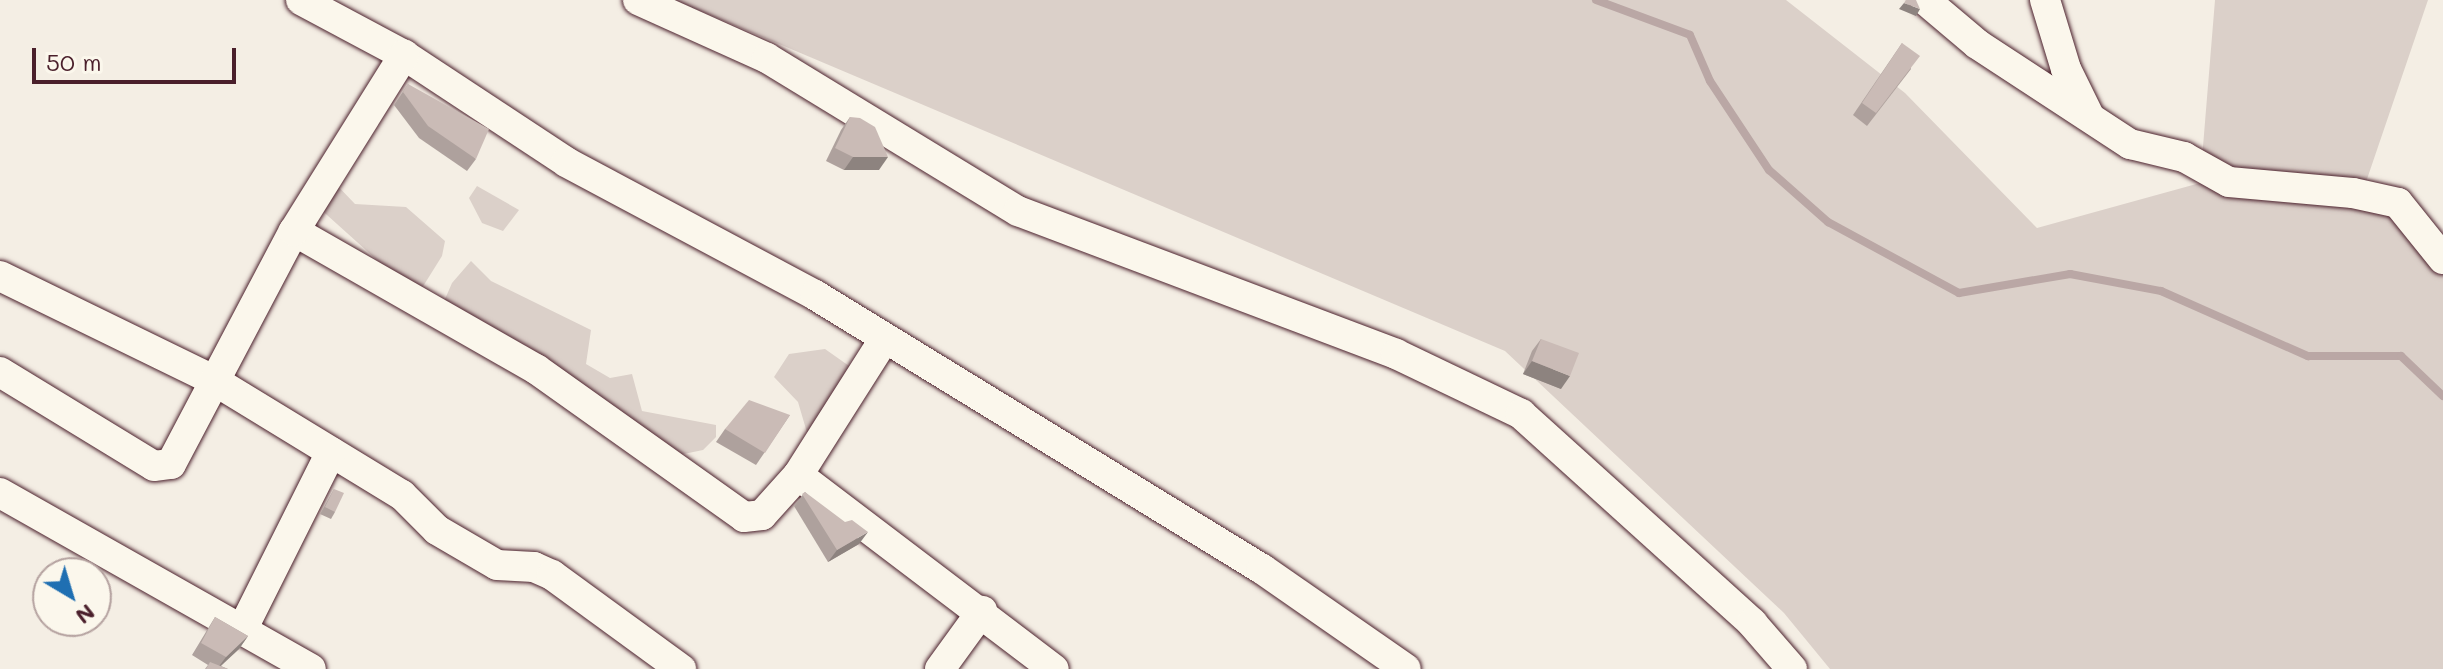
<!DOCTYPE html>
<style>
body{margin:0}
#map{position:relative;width:2443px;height:669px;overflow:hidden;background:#f4eee4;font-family:Mali,sans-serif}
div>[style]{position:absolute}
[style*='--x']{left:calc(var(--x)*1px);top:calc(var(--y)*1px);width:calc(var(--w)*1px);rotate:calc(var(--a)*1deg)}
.green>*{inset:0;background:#dbd0c9}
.stream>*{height:8px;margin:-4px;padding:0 4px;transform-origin:4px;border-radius:4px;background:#baa7a5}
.roads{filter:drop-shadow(0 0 2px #4a1f2b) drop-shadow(0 0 2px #4a1f2b)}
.minor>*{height:30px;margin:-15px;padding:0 15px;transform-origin:15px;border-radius:15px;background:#fbf7ec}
.wall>*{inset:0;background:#aea19d}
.shaded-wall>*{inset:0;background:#8d837f}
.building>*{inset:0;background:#cabbb6}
span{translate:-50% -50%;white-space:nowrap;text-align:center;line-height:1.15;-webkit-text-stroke:8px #fbf7ec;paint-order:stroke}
.north{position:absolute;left:32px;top:557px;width:80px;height:80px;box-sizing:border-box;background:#fbf7ec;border:2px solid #b4a19f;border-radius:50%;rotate:142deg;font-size:22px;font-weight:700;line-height:32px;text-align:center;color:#4a1f2b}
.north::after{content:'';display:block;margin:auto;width:28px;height:36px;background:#1f6fb2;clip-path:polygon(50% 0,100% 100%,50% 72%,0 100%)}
.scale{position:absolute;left:32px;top:48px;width:204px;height:36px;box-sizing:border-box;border:4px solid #4a1f2b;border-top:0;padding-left:10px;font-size:24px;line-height:28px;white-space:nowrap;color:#4a1f2b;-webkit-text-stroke:6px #fbf7ec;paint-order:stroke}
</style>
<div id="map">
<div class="green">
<i style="clip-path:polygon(675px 0,1786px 0,1905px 93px,2037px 228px,2200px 183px,2215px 0,2428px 0,2365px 185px,2443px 274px,2443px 669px,1830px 669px,1784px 613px,1505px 351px)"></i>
<i style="clip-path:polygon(332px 180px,355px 204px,406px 207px,445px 241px,442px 256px,417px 296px,317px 206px)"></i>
<i style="clip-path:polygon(477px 186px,519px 210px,503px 231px,482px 223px,469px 198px)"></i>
<i style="clip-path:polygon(471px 261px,491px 281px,591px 330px,586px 364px,610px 378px,632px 374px,642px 411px,716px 425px,716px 437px,703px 450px,674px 456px,546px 369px,539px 353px,522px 350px,442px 306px,452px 283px)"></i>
<i style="clip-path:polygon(825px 349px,852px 368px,808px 436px,798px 402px,774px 377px,789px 354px)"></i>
</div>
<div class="stream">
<i style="--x:1596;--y:0;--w:100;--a:20.4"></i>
<i style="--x:1690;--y:35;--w:50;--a:66.5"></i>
<i style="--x:1710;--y:81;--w:107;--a:56.5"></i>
<i style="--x:1769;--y:170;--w:79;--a:41.4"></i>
<i style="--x:1828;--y:222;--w:149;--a:28.5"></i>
<i style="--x:1959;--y:293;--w:113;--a:-9.7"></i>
<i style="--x:2070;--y:274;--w:93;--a:10.6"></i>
<i style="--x:2161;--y:291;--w:161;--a:23.9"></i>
<i style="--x:2308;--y:356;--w:93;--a:0"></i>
<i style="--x:2401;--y:356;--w:58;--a:43.6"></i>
</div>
<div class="roads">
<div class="minor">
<i style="--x:301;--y:0;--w:117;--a:28.1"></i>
<i style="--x:404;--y:55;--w:194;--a:33.4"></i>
<i style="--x:566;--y:162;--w:282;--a:28.1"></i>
<i style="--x:815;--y:295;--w:524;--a:31.51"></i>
<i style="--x:1262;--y:569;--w:175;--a:34.8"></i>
<i style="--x:638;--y:0;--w:141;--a:24.2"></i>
<i style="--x:767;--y:58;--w:294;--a:31.4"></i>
<i style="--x:1018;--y:211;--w:404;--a:20.7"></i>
<i style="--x:1396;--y:354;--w:139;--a:25.6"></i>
<i style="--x:1521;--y:414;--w:312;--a:42.1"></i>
<i style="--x:1752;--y:623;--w:61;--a:49"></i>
<i style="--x:1925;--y:0;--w:68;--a:40.2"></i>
<i style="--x:1977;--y:44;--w:183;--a:33.2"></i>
<i style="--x:2130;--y:144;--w:56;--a:13.5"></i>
<i style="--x:2184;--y:157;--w:51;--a:29.1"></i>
<i style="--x:2229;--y:182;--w:124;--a:5.1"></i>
<i style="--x:2353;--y:193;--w:46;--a:12.5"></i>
<i style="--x:2398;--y:203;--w:72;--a:51.2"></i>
<i style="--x:2045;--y:0;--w:72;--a:73.1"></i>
<i style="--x:2066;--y:69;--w:52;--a:63.9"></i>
<i style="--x:294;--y:231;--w:279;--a:29.7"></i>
<i style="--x:536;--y:369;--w:255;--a:35.4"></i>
<i style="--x:744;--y:517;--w:18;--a:-6"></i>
<i style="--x:762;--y:515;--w:54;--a:-48"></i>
<i style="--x:798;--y:475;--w:162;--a:-57.6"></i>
<i style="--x:0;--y:276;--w:239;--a:26"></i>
<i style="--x:215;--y:381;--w:219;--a:31.4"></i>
<i style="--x:402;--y:495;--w:49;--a:45"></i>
<i style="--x:437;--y:530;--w:69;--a:30.3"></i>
<i style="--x:497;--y:565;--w:37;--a:3"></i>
<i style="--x:534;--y:567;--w:20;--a:24"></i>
<i style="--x:552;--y:575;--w:160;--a:36.1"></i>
<i style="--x:0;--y:372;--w:180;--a:31.4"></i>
<i style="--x:154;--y:466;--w:17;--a:-7"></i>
<i style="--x:171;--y:464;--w:263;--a:-62.2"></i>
<i style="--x:294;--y:231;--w:208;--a:-58"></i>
<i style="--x:798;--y:475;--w:321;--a:37.2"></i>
<i style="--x:0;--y:493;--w:357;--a:29.5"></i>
<i style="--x:242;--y:630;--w:199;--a:-63.4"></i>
<i style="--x:940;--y:669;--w:72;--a:-54.1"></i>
</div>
</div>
<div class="wall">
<i style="clip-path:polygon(1902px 43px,1911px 69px,1867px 126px,1853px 115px)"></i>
<i style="clip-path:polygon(408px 84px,476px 159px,467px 171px,419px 138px,394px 105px)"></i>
<i style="clip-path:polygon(850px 117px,879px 170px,844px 170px,826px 161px,841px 130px)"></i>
<i style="clip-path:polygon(1541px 339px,1561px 389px,1523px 374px,1532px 351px)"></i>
<i style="clip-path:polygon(790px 415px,756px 465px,716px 442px,725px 429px)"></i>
<i style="clip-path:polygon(334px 489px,335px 512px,331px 519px,320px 514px)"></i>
<i style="clip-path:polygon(805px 492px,859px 544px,828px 562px,794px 506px)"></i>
<i style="clip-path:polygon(215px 617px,248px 636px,239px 649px,221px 666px,228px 669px,205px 669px,208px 665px,192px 655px)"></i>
</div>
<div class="shaded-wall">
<i style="clip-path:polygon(1904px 3px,1920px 9px,1916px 16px,1899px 9px)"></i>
<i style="clip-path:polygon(853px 157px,888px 157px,879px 170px,844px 170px)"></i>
<i style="clip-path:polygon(1532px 361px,1570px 376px,1561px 389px,1523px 374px)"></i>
<i style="clip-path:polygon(868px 532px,859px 544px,828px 562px,837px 550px)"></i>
<i style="clip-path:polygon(248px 636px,239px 649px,217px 669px,226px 657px)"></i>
</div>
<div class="building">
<i style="clip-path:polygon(1906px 0,1916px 0,1920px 9px,1904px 3px)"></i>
<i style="clip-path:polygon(1902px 43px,1920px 56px,1876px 113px,1862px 103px)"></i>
<i style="clip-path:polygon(408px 84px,489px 129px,476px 159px,428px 126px,403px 92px)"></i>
<i style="clip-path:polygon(850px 117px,860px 118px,875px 127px,888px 157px,853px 157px,835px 148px)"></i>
<i style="clip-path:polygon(1541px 339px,1579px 353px,1570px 376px,1532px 361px)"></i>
<i style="clip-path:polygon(749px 400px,790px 415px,765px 453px,725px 429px)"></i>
<i style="clip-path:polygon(334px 489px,344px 493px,335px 512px,325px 507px)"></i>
<i style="clip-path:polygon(805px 492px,845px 522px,852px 520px,868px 532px,837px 550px,802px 494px)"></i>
<i style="clip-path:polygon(215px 617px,248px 636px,226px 657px,201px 643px)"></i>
<i style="clip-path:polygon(210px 662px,228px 669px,206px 669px)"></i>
</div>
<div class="north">N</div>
<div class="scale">50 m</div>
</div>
